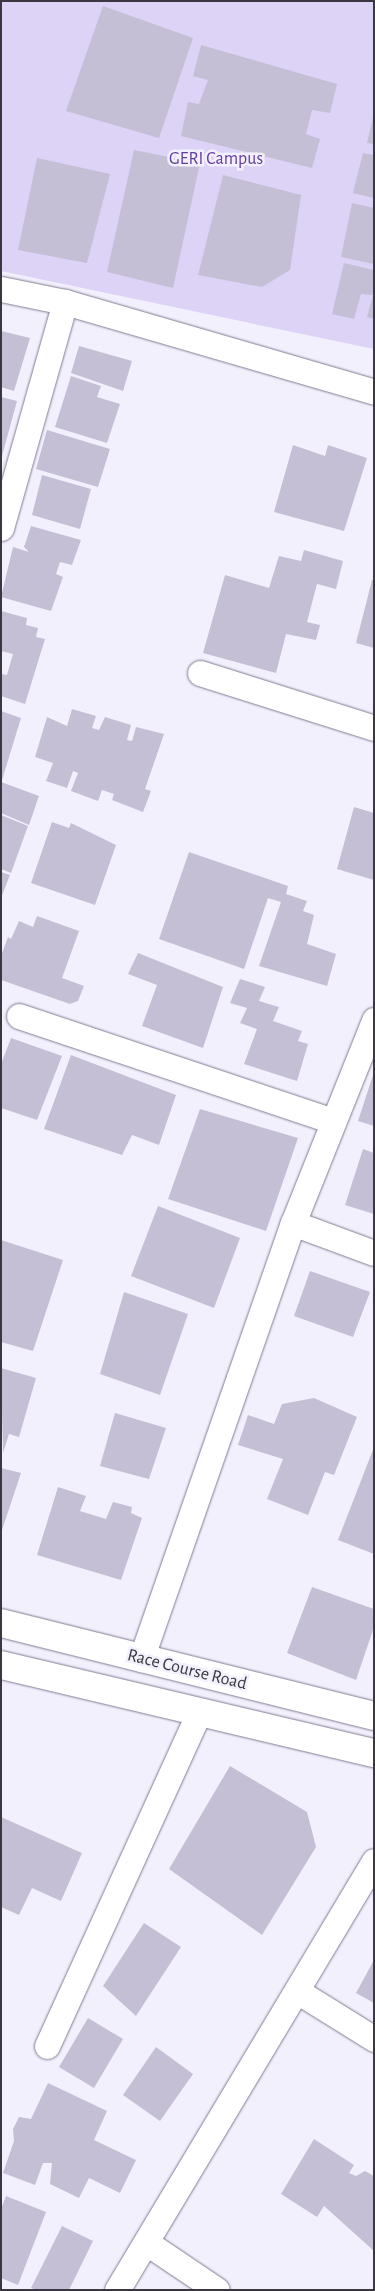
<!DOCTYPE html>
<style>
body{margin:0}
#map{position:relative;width:375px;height:2291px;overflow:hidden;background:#f3f0fe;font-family:"Alegreya Sans",sans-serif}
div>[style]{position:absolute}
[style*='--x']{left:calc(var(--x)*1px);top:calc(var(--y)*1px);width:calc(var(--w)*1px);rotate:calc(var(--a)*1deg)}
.green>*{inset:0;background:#dcd3f6}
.building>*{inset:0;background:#c4bfd5}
.roads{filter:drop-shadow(0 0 1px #817b90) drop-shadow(0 0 1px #817b90)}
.street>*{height:25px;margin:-12.5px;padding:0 12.5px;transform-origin:12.5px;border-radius:12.5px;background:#fff}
.primary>*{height:28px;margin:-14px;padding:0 14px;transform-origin:14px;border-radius:14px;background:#fff}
span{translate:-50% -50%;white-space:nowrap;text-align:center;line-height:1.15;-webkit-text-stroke:5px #f3f0fe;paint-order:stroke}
.park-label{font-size:18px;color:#623da0}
.street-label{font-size:18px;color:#3a3740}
.frame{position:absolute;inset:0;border:2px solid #3a3740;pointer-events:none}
</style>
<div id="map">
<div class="green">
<i style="clip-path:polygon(1px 1px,374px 1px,374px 349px,1px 271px)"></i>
</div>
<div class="building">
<i style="clip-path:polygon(103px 6px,193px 38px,159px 138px,66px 111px)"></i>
<i style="clip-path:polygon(201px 45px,337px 84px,330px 113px,312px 110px,306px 134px,320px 139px,312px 168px,181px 136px,188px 102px,199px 104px,208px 80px,193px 76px)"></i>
<i style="clip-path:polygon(373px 117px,374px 117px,374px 144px,367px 143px)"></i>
<i style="clip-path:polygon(134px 150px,200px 163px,173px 288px,107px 272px)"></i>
<i style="clip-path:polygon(363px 153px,374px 155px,374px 198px,353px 193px)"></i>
<i style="clip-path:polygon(37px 158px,110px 174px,87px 263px,18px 250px)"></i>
<i style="clip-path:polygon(223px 175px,301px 195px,290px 270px,262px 287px,198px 275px)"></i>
<i style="clip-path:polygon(352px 203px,374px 208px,374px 264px,341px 257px)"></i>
<i style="clip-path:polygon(344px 263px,374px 270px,374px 319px,367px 317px,373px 295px,361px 294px,354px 319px,332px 314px)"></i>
<i style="clip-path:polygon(1px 331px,30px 338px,14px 391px,1px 387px)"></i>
<i style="clip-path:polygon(79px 346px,132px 361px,123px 391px,71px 373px)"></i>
<i style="clip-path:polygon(71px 376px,101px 386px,97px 397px,120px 404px,107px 443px,55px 427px)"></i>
<i style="clip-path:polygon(1px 397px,17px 401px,2px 456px,1px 456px)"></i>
<i style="clip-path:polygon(47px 430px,110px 449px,98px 487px,36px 469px)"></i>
<i style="clip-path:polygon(293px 445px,325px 456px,328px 445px,367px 458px,344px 531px,274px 512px)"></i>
<i style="clip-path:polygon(42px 475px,91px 489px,80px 529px,32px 515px)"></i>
<i style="clip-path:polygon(31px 526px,81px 540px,72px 565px,60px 562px,56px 574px,63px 577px,51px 611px,1px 597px,13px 547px,29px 552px,24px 547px)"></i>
<i style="clip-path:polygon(304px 550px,343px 561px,336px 589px,317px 584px,307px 622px,320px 625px,316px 640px,286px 634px,276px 673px,203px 653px,225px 575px,269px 588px,279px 556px,301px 561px)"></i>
<i style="clip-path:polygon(372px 580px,374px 580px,374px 648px,356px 643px)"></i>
<i style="clip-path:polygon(1px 611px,27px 618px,26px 625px,38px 628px,36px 637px,45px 639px,25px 704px,1px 696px,1px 674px,7px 675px,13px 654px,1px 651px)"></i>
<i style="clip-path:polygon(72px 709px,96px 716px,92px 728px,99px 730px,105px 717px,131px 725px,127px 740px,132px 741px,136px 727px,164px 734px,145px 789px,151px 791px,143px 812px,112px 800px,114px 794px,102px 790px,98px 801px,71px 791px,78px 773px,73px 771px,67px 788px,46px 781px,53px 763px,35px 757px,47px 717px,67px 726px)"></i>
<i style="clip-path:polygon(1px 711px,21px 718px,2px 780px,1px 780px)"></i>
<i style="clip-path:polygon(1px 782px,39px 796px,29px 825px,1px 813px)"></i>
<i style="clip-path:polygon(354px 807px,374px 813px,374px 880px,337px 869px)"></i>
<i style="clip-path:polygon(1px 815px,28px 826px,11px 873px,1px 869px)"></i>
<i style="clip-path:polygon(52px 822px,69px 828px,71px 823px,116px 845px,95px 905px,31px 883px)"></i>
<i style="clip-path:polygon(189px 852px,288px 886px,286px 894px,307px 901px,303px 911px,314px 915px,307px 944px,336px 954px,327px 986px,259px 966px,281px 902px,268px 898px,244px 969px,159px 939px)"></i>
<i style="clip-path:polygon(1px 872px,10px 875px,1px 898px)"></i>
<i style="clip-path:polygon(37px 916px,79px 931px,62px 978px,84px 986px,78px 1001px,70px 1004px,1px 980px,1px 956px,8px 937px,11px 939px,19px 921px,33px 927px)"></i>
<i style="clip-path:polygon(138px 953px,223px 987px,203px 1048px,142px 1026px,157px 985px,128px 974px)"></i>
<i style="clip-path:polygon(240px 979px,265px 987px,259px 1001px,279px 1007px,273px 1021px,302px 1031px,298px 1041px,308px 1044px,297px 1081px,244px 1064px,257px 1029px,240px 1023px,247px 1008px,230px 1003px)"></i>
<i style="clip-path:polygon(11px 1038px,62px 1056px,37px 1120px,1px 1108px,1px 1064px)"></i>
<i style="clip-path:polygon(71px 1055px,176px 1095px,159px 1145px,132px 1135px,122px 1155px,44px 1129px)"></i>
<i style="clip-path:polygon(373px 1075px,374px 1075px,374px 1126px,358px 1121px)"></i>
<i style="clip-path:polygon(200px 1109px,298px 1138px,266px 1231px,168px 1199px)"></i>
<i style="clip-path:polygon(363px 1149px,374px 1153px,374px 1214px,345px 1205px)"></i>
<i style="clip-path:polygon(158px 1206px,240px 1238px,214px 1308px,131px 1276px)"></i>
<i style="clip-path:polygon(1px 1240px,63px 1260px,33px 1351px,1px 1342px)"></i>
<i style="clip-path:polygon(310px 1271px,370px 1292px,353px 1337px,294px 1316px)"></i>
<i style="clip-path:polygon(124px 1292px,188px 1314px,160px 1395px,100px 1374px)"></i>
<i style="clip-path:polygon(1px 1368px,36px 1378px,19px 1437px,9px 1434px,3px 1453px)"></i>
<i style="clip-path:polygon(314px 1398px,357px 1417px,334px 1475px,325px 1472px,308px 1515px,267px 1499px,283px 1459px,238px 1445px,248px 1415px,274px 1424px,282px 1404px)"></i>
<i style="clip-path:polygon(115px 1413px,166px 1428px,149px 1479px,100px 1466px)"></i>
<i style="clip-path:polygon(374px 1447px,374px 1554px,338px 1540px)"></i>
<i style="clip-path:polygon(1px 1468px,21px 1473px,2px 1530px,1px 1530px)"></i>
<i style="clip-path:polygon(58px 1487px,86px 1496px,80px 1511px,106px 1519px,113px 1502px,132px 1507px,131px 1513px,142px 1518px,121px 1580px,37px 1555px)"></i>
<i style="clip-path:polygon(312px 1587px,374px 1609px,374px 1627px,356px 1680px,287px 1653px)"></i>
<i style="clip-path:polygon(230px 1766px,307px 1812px,316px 1847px,262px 1935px,169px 1869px)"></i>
<i style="clip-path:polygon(1px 1817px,82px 1853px,61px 1901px,32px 1888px,19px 1915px,1px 1907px)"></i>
<i style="clip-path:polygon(144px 1923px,181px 1947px,136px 2016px,103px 1986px)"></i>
<i style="clip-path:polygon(374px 1960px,374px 2003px,356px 1993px)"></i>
<i style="clip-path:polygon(88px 2018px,123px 2039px,94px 2088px,59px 2067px)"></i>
<i style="clip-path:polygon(156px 2047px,193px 2074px,160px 2121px,123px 2095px)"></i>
<i style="clip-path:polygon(48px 2083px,107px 2111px,94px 2140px,136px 2160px,120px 2193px,89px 2178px,79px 2198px,50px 2184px,52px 2163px,43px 2163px,35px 2185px,3px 2173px,14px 2141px,13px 2129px,19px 2117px,31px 2119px)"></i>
<i style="clip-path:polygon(314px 2139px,354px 2165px,349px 2173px,356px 2176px,365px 2171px,374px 2176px,374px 2251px,324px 2206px,317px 2217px,281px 2194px)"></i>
<i style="clip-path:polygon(6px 2196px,46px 2212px,18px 2285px,1px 2278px,1px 2209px)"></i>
<i style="clip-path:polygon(62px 2226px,93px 2241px,69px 2290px,36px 2290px,31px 2288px)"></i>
</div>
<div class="roads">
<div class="street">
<i style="--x:1;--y:289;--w:65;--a:11.5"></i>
<i style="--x:65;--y:302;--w:322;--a:16.2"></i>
<i style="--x:1;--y:528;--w:235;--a:-74.2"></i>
<i style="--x:200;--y:673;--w:182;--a:17.5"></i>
<i style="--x:19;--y:1016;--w:330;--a:18.5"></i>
<i style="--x:293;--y:1223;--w:86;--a:20.3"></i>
<i style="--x:141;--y:1659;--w:462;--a:-70.8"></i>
<i style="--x:293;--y:1223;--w:219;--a:-68.2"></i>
<i style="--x:297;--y:1991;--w:91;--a:31.9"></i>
<i style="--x:47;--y:2046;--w:367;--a:-65.5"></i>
<i style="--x:147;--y:2243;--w:84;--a:33.9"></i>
<i style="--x:117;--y:2290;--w:500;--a:-59.08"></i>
</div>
<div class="primary">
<i style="--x:1;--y:1623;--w:384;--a:14"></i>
<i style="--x:1;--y:1665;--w:383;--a:13.3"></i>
</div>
</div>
<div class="park-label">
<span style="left:216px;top:159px">GERI Campus</span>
</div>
<div class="street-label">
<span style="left:187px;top:1670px;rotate:14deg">Race Course Road</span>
</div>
<div class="frame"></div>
</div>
